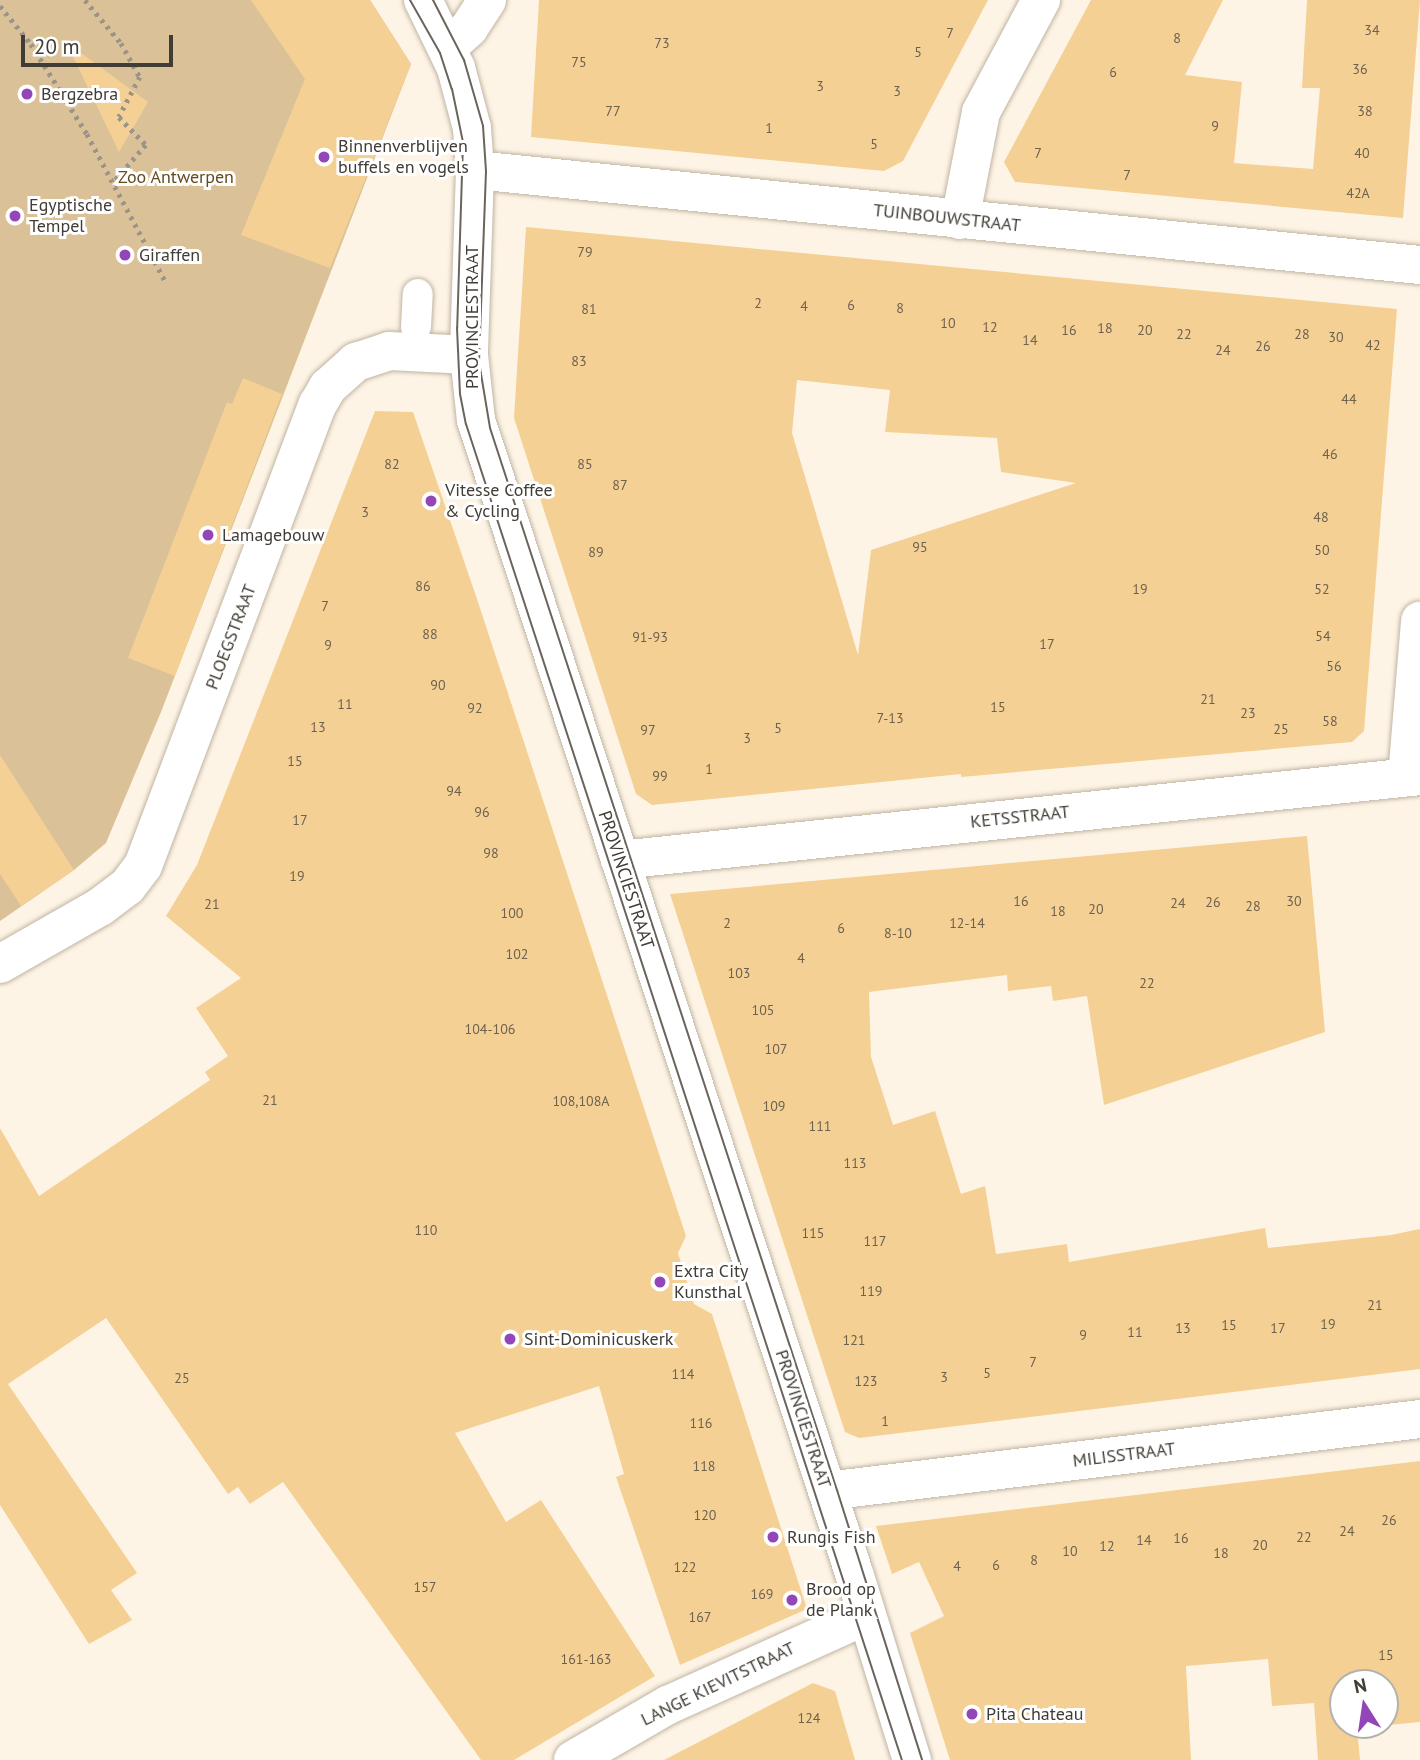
<!DOCTYPE html>
<style>
body{margin:0}
#map{position:relative;width:1420px;height:1760px;overflow:hidden;background:#fef4e5;font-family:"PT Sans",sans-serif}
div>[style]{position:absolute}
[style*='--x']{left:calc(var(--x)*1px);top:calc(var(--y)*1px);width:calc(var(--w)*1px);rotate:calc(var(--a)*1deg)}
.green>*{inset:0;background:#dbc197}
.building>*{inset:0;background:#f4d095}
.path>*{height:4.5px;margin-top:-2.25px;transform-origin:0;background:repeating-linear-gradient(90deg,#9c9489 0 3.5px,transparent 0 8.5px)}
.roads{filter:drop-shadow(0 0 2px #c0b5a3) drop-shadow(0 0 2px #c0b5a3)}
.pedestrian>*{height:30px;margin:-15px;padding:0 15px;transform-origin:15px;border-radius:15px;background:#fff}
.minor>*{height:38px;margin:-19px;padding:0 19px;transform-origin:19px;border-radius:19px;background:#fff}
.tram>*{height:2px;margin:-1px;padding:0 1px;transform-origin:1px;border-radius:1px;background:#6a645c}
.dots>*{width:19px;height:19px;translate:-50% -50%;box-sizing:border-box;border:4px solid #fff;border-radius:50%}
span{translate:-50% -50%;white-space:nowrap;text-align:center;line-height:1.15;-webkit-text-stroke:6px #fff;paint-order:stroke}
.number-label{font-size:14px;color:#6e614d}
.number-label span{-webkit-text-stroke-width:0}
.poi-label{font-size:18px;color:#413c35}
.left{translate:0 -50%;text-align:left}
.park-label{font-size:18px;color:#634b1e}
.street-label{font-size:18px;color:#413c35}
.north{position:absolute;left:1329px;top:1669px;width:70px;height:70px;box-sizing:border-box;background:#fff;border:2px solid #b3b1ae;border-radius:50%;rotate:348deg;font-size:19px;font-weight:700;line-height:28px;text-align:center;color:#413c35}
.north::after{content:'';display:block;margin:auto;width:24px;height:32px;background:#9246b8;clip-path:polygon(50% 0,100% 100%,50% 72%,0 100%)}
.scale{position:absolute;left:21px;top:35px;width:152px;height:32px;box-sizing:border-box;border:4px solid #413c35;border-top:0;padding-left:9px;font-size:21px;line-height:24px;white-space:nowrap;color:#413c35;-webkit-text-stroke:5px #fff;paint-order:stroke}
</style>
<div id="map">
<div class="green">
<i style="clip-path:polygon(0 0,370px 0,411px 64px,161px 712px,106px 843px,74px 870px,0 921px)"></i>
</div>
<div class="building">
<i style="clip-path:polygon(251px 0,370px 0,411px 64px,330px 268px,241px 235px,305px 79px)"></i>
<i style="clip-path:polygon(539px 0,988px 0,903px 161px,884px 171px,531px 137px)"></i>
<i style="clip-path:polygon(1091px 0,1223px 0,1185px 75px,1242px 82px,1234px 163px,1313px 169px,1320px 88px,1302px 88px,1307px 0,1420px 0,1403px 218px,1015px 182px,1004px 162px)"></i>
<i style="clip-path:polygon(66px 42px,148px 102px,119px 152px)"></i>
<i style="clip-path:polygon(evenodd,526px 227px,1397px 309px,1364px 731px,1352px 742px,961px 777px,961px 774px,652px 805px,636px 794px,514px 418px,526px 227px,797px 380px,890px 390px,885px 432px,997px 438px,1001px 472px,1076px 483px,871px 550px,858px 655px,792px 433px,797px 380px)"></i>
<i style="clip-path:polygon(243px 378px,282px 394px,175px 676px,128px 658px,227px 402px,232px 404px)"></i>
<i style="clip-path:polygon(375px 411px,413px 412px,477px 599px,686px 1236px,678px 1253px,694px 1304px,712px 1314px,807px 1609px,680px 1665px,616px 1477px,624px 1474px,599px 1386px,455px 1433px,506px 1522px,541px 1500px,655px 1676px,514px 1760px,481px 1760px,283px 1482px,250px 1504px,238px 1487px,228px 1494px,106px 1318px,8px 1384px,137px 1573px,111px 1590px,132px 1620px,89px 1644px,0 1505px,0 1128px,39px 1196px,210px 1080px,205px 1072px,228px 1056px,196px 1008px,241px 978px,166px 916px,197px 865px)"></i>
<i style="clip-path:polygon(0 755px,74px 870px,21px 906px,0 874px)"></i>
<i style="clip-path:polygon(1307px 836px,1325px 1032px,1104px 1105px,1087px 996px,1053px 1001px,1051px 986px,1008px 991px,1007px 975px,869px 992px,871px 1057px,893px 1125px,935px 1111px,961px 1194px,985px 1186px,996px 1254px,1067px 1244px,1069px 1262px,1265px 1228px,1268px 1248px,1391px 1235px,1420px 1229px,1420px 1369px,859px 1438px,845px 1432px,670px 894px)"></i>
<i style="clip-path:polygon(evenodd,1420px 1461px,1420px 1722px,1357px 1728px,1360px 1760px,1318px 1760px,1314px 1703px,1272px 1706px,1268px 1659px,1186px 1666px,1191px 1760px,950px 1760px,910px 1633px,944px 1616px,919px 1562px,892px 1574px,876px 1526px,1420px 1461px,1343px 1683px,1385px 1683px,1385px 1725px,1343px 1725px,1343px 1683px)"></i>
<i style="clip-path:polygon(813px 1683px,835px 1691px,855px 1760px,664px 1760px)"></i>
</div>
<div class="path">
<i style="--x:85;--y:0;--w:56;--a:50.1"></i>
<i style="--x:121;--y:43;--w:39;--a:61"></i>
<i style="--x:140;--y:77;--w:45;--a:117.7"></i>
<i style="--x:119;--y:117;--w:39;--a:46"></i>
<i style="--x:146;--y:145;--w:50;--a:131"></i>
<i style="--x:0;--y:6;--w:49;--a:50.8"></i>
<i style="--x:31;--y:44;--w:106;--a:58.1"></i>
<i style="--x:87;--y:134;--w:166;--a:62"></i>
</div>
<div class="roads">
<div class="pedestrian">
<i style="--x:416;--y:327;--w:33;--a:-87"></i>
</div>
<div class="minor">
<i style="--x:423;--y:0;--w:76;--a:64.1"></i>
<i style="--x:456;--y:68;--w:62;--a:75.1"></i>
<i style="--x:472;--y:128;--w:42;--a:85.9"></i>
<i style="--x:475;--y:170;--w:185;--a:91.9"></i>
<i style="--x:469;--y:355;--w:65;--a:83.9"></i>
<i style="--x:476;--y:420;--w:1217;--a:71.85"></i>
<i style="--x:855;--y:1576;--w:193;--a:72.8"></i>
<i style="--x:447;--y:48;--w:30;--a:-42"></i>
<i style="--x:469;--y:28;--w:33;--a:-57"></i>
<i style="--x:475;--y:170;--w:950;--a:5.74"></i>
<i style="--x:960;--y:220;--w:110;--a:-79"></i>
<i style="--x:981;--y:112;--w:127;--a:-61.8"></i>
<i style="--x:1407;--y:777;--w:157;--a:-85.2"></i>
<i style="--x:620;--y:860;--w:804;--a:-5.99"></i>
<i style="--x:0;--y:964;--w:115;--a:-29.7"></i>
<i style="--x:100;--y:907;--w:34;--a:-37"></i>
<i style="--x:127;--y:887;--w:26;--a:-53"></i>
<i style="--x:143;--y:866;--w:494;--a:-69.3"></i>
<i style="--x:318;--y:404;--w:20;--a:-60"></i>
<i style="--x:328;--y:387;--w:38;--a:-42"></i>
<i style="--x:356;--y:362;--w:35;--a:-18"></i>
<i style="--x:389;--y:351;--w:80;--a:2.9"></i>
<i style="--x:827;--y:1491;--w:597;--a:-6.92"></i>
<i style="--x:573;--y:1760;--w:110;--a:-30.1"></i>
<i style="--x:668;--y:1705;--w:218;--a:-24.3"></i>
</div>
</div>
<div class="tram">
<i style="--x:410;--y:0;--w:61;--a:60.5"></i>
<i style="--x:440;--y:53;--w:38;--a:72"></i>
<i style="--x:452;--y:89;--w:54;--a:78.3"></i>
<i style="--x:463;--y:142;--w:186;--a:91.8"></i>
<i style="--x:457;--y:328;--w:66;--a:87.4"></i>
<i style="--x:460;--y:394;--w:31;--a:79"></i>
<i style="--x:466;--y:424;--w:1405;--a:71.93"></i>
<i style="--x:433;--y:0;--w:68;--a:62.7"></i>
<i style="--x:464;--y:60;--w:69;--a:73.9"></i>
<i style="--x:483;--y:126;--w:45;--a:86.2"></i>
<i style="--x:486;--y:171;--w:191;--a:92.1"></i>
<i style="--x:479;--y:362;--w:67;--a:80.5"></i>
<i style="--x:490;--y:428;--w:1117;--a:71.91"></i>
<i style="--x:837;--y:1490;--w:283;--a:72.5"></i>
</div>
<div class="dots">
<i style="left:27px;top:94px;background:#9246b8"></i>
<i style="left:324px;top:157px;background:#9246b8"></i>
<i style="left:15px;top:216px;background:#9246b8"></i>
<i style="left:125px;top:255px;background:#9246b8"></i>
<i style="left:431px;top:501px;background:#9246b8"></i>
<i style="left:208px;top:535px;background:#9246b8"></i>
<i style="left:660px;top:1282px;background:#9246b8"></i>
<i style="left:510px;top:1339px;background:#9246b8"></i>
<i style="left:773px;top:1537px;background:#9246b8"></i>
<i style="left:792px;top:1600px;background:#9246b8"></i>
<i style="left:972px;top:1714px;background:#9246b8"></i>
</div>
<div class="number-label">
<span style="left:1372px;top:30px">34</span>
<span style="left:950px;top:33px">7</span>
<span style="left:1177px;top:38px">8</span>
<span style="left:662px;top:43px">73</span>
<span style="left:918px;top:52px">5</span>
<span style="left:579px;top:62px">75</span>
<span style="left:1360px;top:69px">36</span>
<span style="left:1113px;top:72px">6</span>
<span style="left:820px;top:86px">3</span>
<span style="left:897px;top:91px">3</span>
<span style="left:613px;top:111px">77</span>
<span style="left:1365px;top:111px">38</span>
<span style="left:1215px;top:126px">9</span>
<span style="left:769px;top:128px">1</span>
<span style="left:874px;top:144px">5</span>
<span style="left:1038px;top:153px">7</span>
<span style="left:1362px;top:153px">40</span>
<span style="left:1127px;top:175px">7</span>
<span style="left:1358px;top:193px">42A</span>
<span style="left:585px;top:252px">79</span>
<span style="left:758px;top:303px">2</span>
<span style="left:851px;top:305px">6</span>
<span style="left:804px;top:306px">4</span>
<span style="left:900px;top:308px">8</span>
<span style="left:589px;top:309px">81</span>
<span style="left:948px;top:323px">10</span>
<span style="left:990px;top:327px">12</span>
<span style="left:1105px;top:328px">18</span>
<span style="left:1069px;top:330px">16</span>
<span style="left:1145px;top:330px">20</span>
<span style="left:1184px;top:334px">22</span>
<span style="left:1302px;top:334px">28</span>
<span style="left:1336px;top:337px">30</span>
<span style="left:1030px;top:340px">14</span>
<span style="left:1373px;top:345px">42</span>
<span style="left:1263px;top:346px">26</span>
<span style="left:1223px;top:350px">24</span>
<span style="left:579px;top:361px">83</span>
<span style="left:1349px;top:399px">44</span>
<span style="left:1330px;top:454px">46</span>
<span style="left:392px;top:464px">82</span>
<span style="left:585px;top:464px">85</span>
<span style="left:620px;top:485px">87</span>
<span style="left:365px;top:512px">3</span>
<span style="left:1321px;top:517px">48</span>
<span style="left:920px;top:547px">95</span>
<span style="left:1322px;top:550px">50</span>
<span style="left:596px;top:552px">89</span>
<span style="left:423px;top:586px">86</span>
<span style="left:1140px;top:589px">19</span>
<span style="left:1322px;top:589px">52</span>
<span style="left:325px;top:606px">7</span>
<span style="left:430px;top:634px">88</span>
<span style="left:1323px;top:636px">54</span>
<span style="left:650px;top:637px">91-93</span>
<span style="left:1047px;top:644px">17</span>
<span style="left:328px;top:645px">9</span>
<span style="left:1334px;top:666px">56</span>
<span style="left:438px;top:685px">90</span>
<span style="left:1208px;top:699px">21</span>
<span style="left:345px;top:704px">11</span>
<span style="left:998px;top:707px">15</span>
<span style="left:475px;top:708px">92</span>
<span style="left:1248px;top:713px">23</span>
<span style="left:890px;top:718px">7-13</span>
<span style="left:1330px;top:721px">58</span>
<span style="left:318px;top:727px">13</span>
<span style="left:778px;top:728px">5</span>
<span style="left:1281px;top:729px">25</span>
<span style="left:648px;top:730px">97</span>
<span style="left:747px;top:738px">3</span>
<span style="left:295px;top:761px">15</span>
<span style="left:709px;top:769px">1</span>
<span style="left:660px;top:776px">99</span>
<span style="left:454px;top:791px">94</span>
<span style="left:482px;top:812px">96</span>
<span style="left:300px;top:820px">17</span>
<span style="left:491px;top:853px">98</span>
<span style="left:297px;top:876px">19</span>
<span style="left:1021px;top:901px">16</span>
<span style="left:1294px;top:901px">30</span>
<span style="left:1213px;top:902px">26</span>
<span style="left:1178px;top:903px">24</span>
<span style="left:212px;top:904px">21</span>
<span style="left:1253px;top:906px">28</span>
<span style="left:1096px;top:909px">20</span>
<span style="left:1058px;top:911px">18</span>
<span style="left:512px;top:913px">100</span>
<span style="left:727px;top:923px">2</span>
<span style="left:967px;top:923px">12-14</span>
<span style="left:841px;top:928px">6</span>
<span style="left:898px;top:933px">8-10</span>
<span style="left:517px;top:954px">102</span>
<span style="left:801px;top:958px">4</span>
<span style="left:739px;top:973px">103</span>
<span style="left:1147px;top:983px">22</span>
<span style="left:763px;top:1010px">105</span>
<span style="left:490px;top:1029px">104-106</span>
<span style="left:776px;top:1049px">107</span>
<span style="left:270px;top:1100px">21</span>
<span style="left:581px;top:1101px">108,108A</span>
<span style="left:774px;top:1106px">109</span>
<span style="left:820px;top:1126px">111</span>
<span style="left:855px;top:1163px">113</span>
<span style="left:426px;top:1230px">110</span>
<span style="left:813px;top:1233px">115</span>
<span style="left:875px;top:1241px">117</span>
<span style="left:871px;top:1291px">119</span>
<span style="left:1375px;top:1305px">21</span>
<span style="left:1328px;top:1324px">19</span>
<span style="left:1229px;top:1325px">15</span>
<span style="left:1183px;top:1328px">13</span>
<span style="left:1278px;top:1328px">17</span>
<span style="left:1135px;top:1332px">11</span>
<span style="left:1083px;top:1335px">9</span>
<span style="left:854px;top:1340px">121</span>
<span style="left:1033px;top:1362px">7</span>
<span style="left:987px;top:1373px">5</span>
<span style="left:683px;top:1374px">114</span>
<span style="left:944px;top:1377px">3</span>
<span style="left:182px;top:1378px">25</span>
<span style="left:866px;top:1381px">123</span>
<span style="left:885px;top:1421px">1</span>
<span style="left:701px;top:1423px">116</span>
<span style="left:704px;top:1466px">118</span>
<span style="left:705px;top:1515px">120</span>
<span style="left:1389px;top:1520px">26</span>
<span style="left:1347px;top:1531px">24</span>
<span style="left:1304px;top:1537px">22</span>
<span style="left:1181px;top:1538px">16</span>
<span style="left:1144px;top:1540px">14</span>
<span style="left:1260px;top:1545px">20</span>
<span style="left:1107px;top:1546px">12</span>
<span style="left:1070px;top:1551px">10</span>
<span style="left:1221px;top:1553px">18</span>
<span style="left:1034px;top:1560px">8</span>
<span style="left:996px;top:1565px">6</span>
<span style="left:957px;top:1566px">4</span>
<span style="left:685px;top:1567px">122</span>
<span style="left:425px;top:1587px">157</span>
<span style="left:762px;top:1594px">169</span>
<span style="left:700px;top:1617px">167</span>
<span style="left:1386px;top:1655px">15</span>
<span style="left:586px;top:1659px">161-163</span>
<span style="left:809px;top:1718px">124</span>
</div>
<div class="poi-label">
<span class="left" style="left:41px;top:94px">Bergzebra</span>
<span class="left" style="left:338px;top:157px">Binnenverblijven<br>buffels en vogels</span>
<span class="left" style="left:29px;top:216px">Egyptische<br>Tempel</span>
<span class="left" style="left:139px;top:255px">Giraffen</span>
<span class="left" style="left:445px;top:501px">Vitesse Coffee<br>&amp; Cycling</span>
<span class="left" style="left:222px;top:535px">Lamagebouw</span>
<span class="left" style="left:674px;top:1282px">Extra City<br>Kunsthal</span>
<span class="left" style="left:524px;top:1339px">Sint-Dominicuskerk</span>
<span class="left" style="left:787px;top:1537px">Rungis Fish</span>
<span class="left" style="left:806px;top:1600px">Brood op<br>de Plank</span>
<span class="left" style="left:986px;top:1714px">Pita Chateau</span>
</div>
<div class="park-label">
<span style="left:176px;top:177px">Zoo Antwerpen</span>
</div>
<div class="street-label">
<span style="left:947px;top:218px;rotate:6deg">TUINBOUWSTRAAT</span>
<span style="left:472px;top:317px;rotate:-90deg">PROVINCIESTRAAT</span>
<span style="left:231px;top:637px;rotate:-69deg">PLOEGSTRAAT</span>
<span style="left:1020px;top:817px;rotate:-6deg">KETSSTRAAT</span>
<span style="left:626px;top:880px;rotate:72deg">PROVINCIESTRAAT</span>
<span style="left:803px;top:1419px;rotate:72deg">PROVINCIESTRAAT</span>
<span style="left:1124px;top:1455px;rotate:-7deg">MILISSTRAAT</span>
<span style="left:718px;top:1684px;rotate:-26deg">LANGE KIEVITSTRAAT</span>
</div>
<div class="north">N</div>
<div class="scale">20 m</div>
</div>
